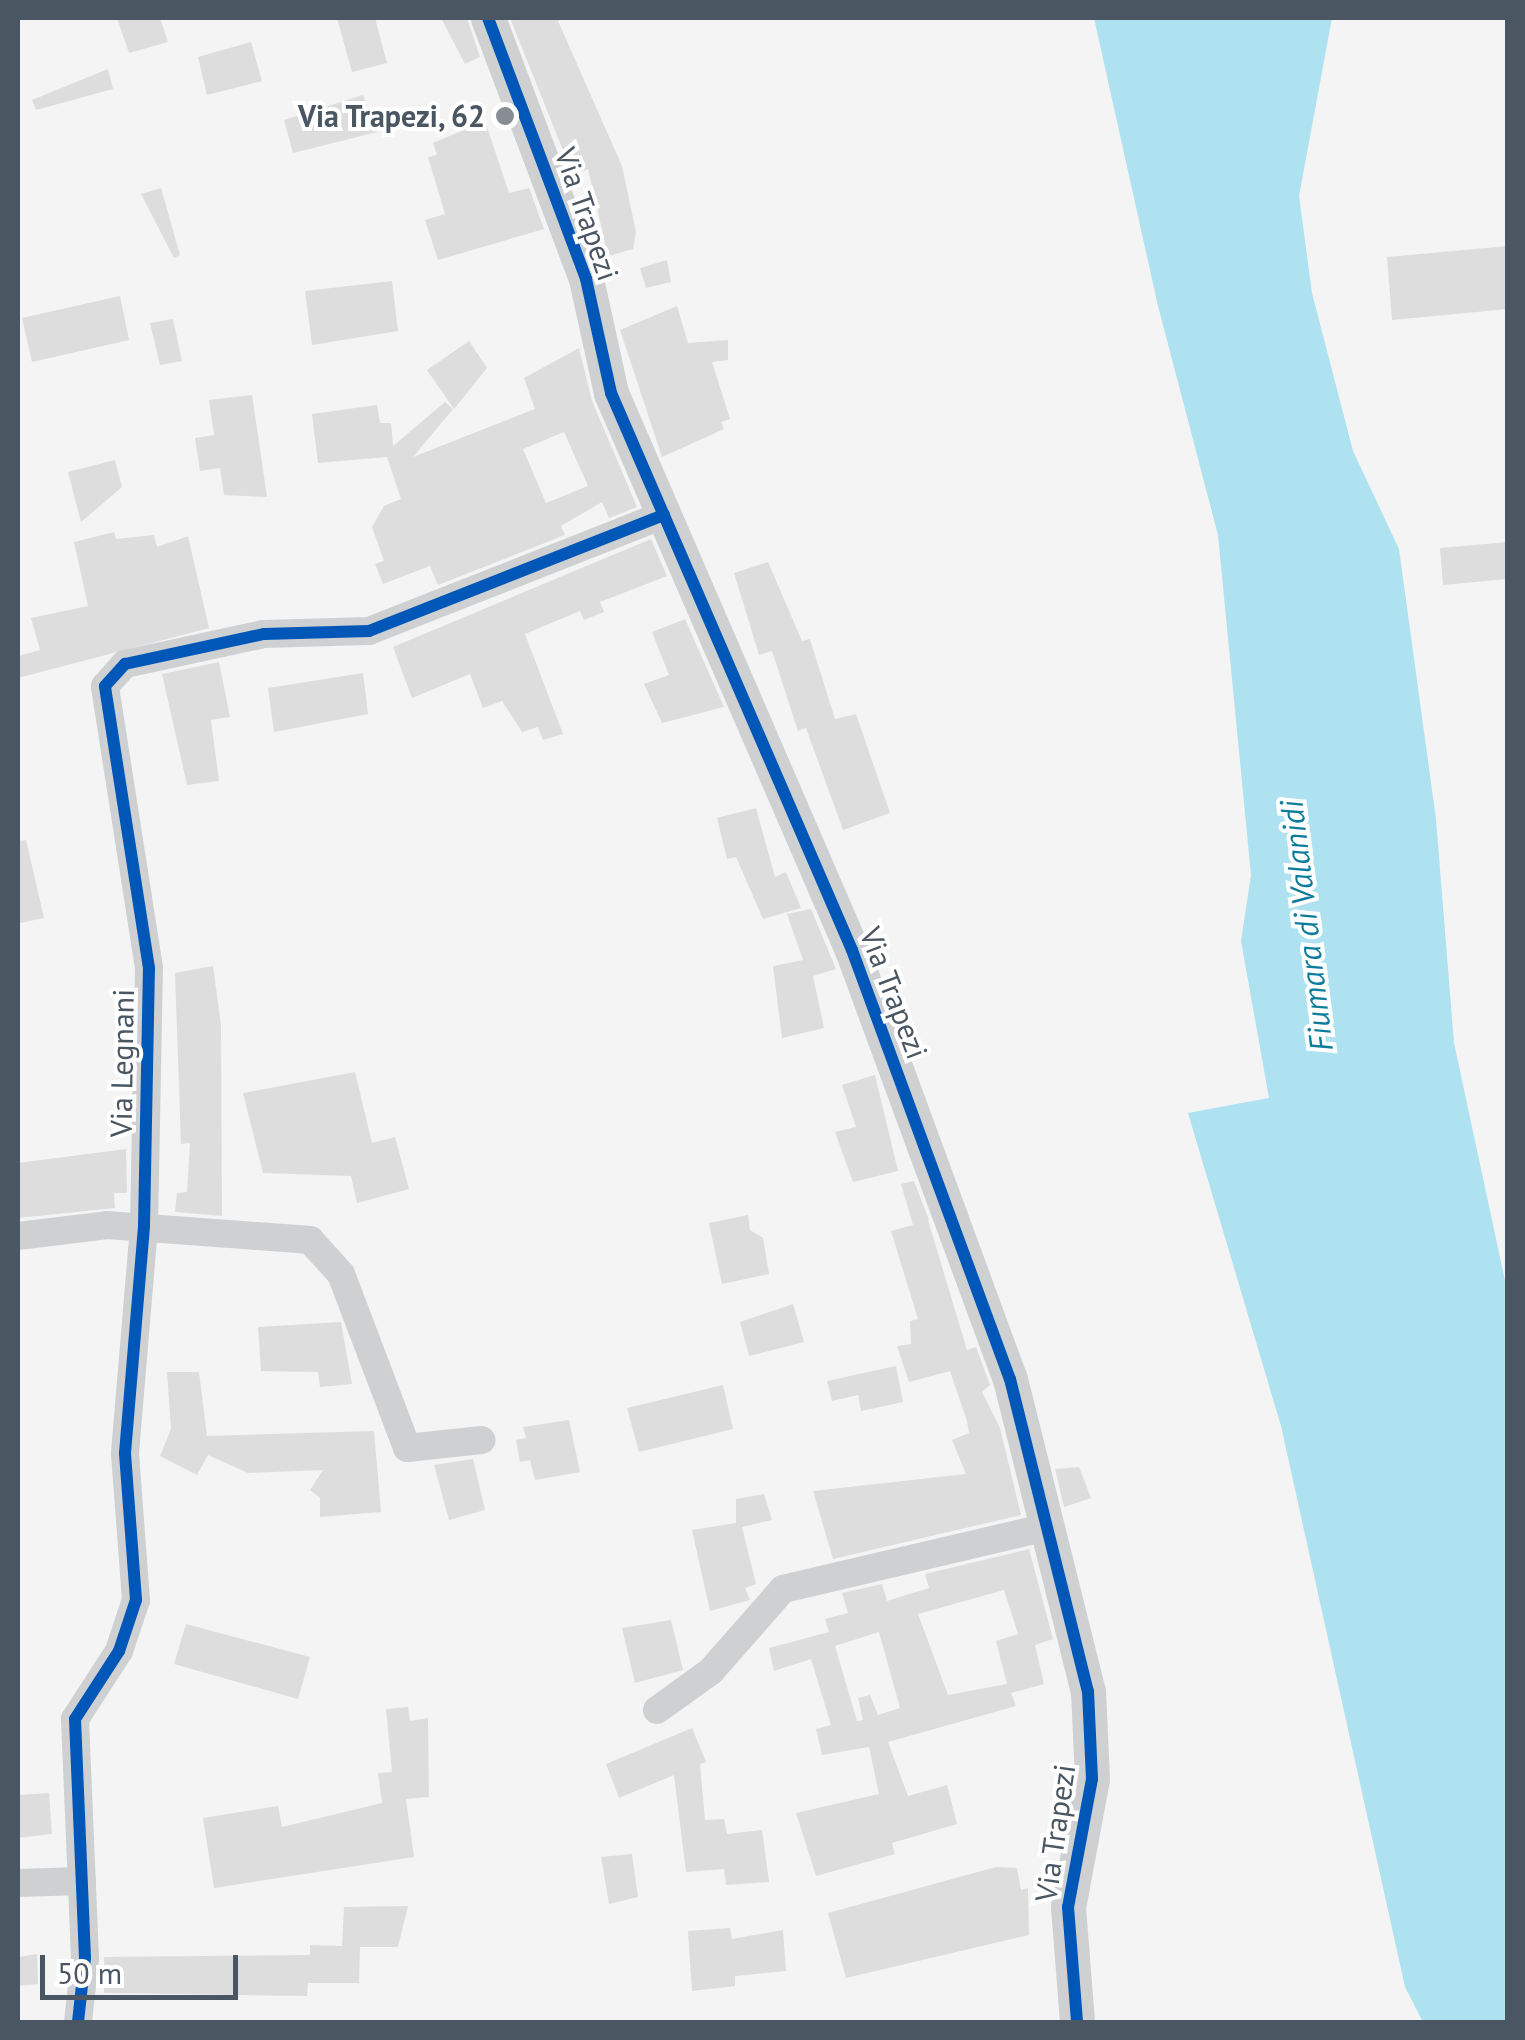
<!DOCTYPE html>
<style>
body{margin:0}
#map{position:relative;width:1525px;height:2040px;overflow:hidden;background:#f4f4f4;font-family:"PT Sans",sans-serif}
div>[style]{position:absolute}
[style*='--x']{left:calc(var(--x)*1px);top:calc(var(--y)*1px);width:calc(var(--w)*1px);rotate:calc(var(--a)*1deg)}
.water>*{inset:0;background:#aee2f0}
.building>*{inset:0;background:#ddddde}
.minor>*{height:28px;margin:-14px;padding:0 14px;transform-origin:14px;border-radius:14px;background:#ced0d2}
.tertiary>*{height:35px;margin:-17.5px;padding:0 17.5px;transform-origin:17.5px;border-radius:17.5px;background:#ced0d2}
.cycleway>*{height:12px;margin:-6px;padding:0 6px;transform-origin:6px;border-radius:6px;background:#0057b8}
.dots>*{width:28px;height:28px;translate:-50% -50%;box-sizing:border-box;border:5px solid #fff;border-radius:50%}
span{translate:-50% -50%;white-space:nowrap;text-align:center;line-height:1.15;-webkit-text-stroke:8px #fff;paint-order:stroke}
.poi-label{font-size:30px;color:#4a5661;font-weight:700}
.right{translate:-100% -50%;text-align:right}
.street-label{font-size:30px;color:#4a5661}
.water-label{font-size:32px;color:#0c7c9b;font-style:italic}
.frame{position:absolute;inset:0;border:20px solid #4a5661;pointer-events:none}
.scale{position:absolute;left:40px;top:1955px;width:198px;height:45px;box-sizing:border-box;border:5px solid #4a5661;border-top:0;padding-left:12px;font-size:30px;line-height:35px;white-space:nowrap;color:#4a5661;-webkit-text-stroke:8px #fff;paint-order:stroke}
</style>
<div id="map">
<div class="water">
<i style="clip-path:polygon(1094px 18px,1332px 18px,1299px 196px,1312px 293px,1353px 451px,1399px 549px,1436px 819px,1454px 1043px,1507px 1290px,1507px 2022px,1423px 2022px,1405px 1987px,1281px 1426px,1188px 1113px,1269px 1098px,1241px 941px,1251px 875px,1218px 535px,1158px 306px)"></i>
</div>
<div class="building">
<i style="clip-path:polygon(117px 18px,160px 18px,168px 42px,129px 53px)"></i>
<i style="clip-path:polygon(337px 18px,375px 18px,387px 63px,352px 72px)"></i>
<i style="clip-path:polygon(441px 18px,467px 18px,480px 57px,465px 64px)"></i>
<i style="clip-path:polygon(510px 18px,567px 18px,558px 21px,622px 166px,636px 232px,633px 249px,608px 256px,588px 169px,573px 175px)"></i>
<i style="clip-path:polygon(251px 42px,262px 81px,207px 95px,198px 57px)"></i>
<i style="clip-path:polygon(108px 69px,113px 89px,36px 110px,32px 100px)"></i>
<i style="clip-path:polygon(363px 95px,377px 132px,293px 153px,284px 120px)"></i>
<i style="clip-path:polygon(485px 121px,509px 193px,529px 188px,544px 229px,438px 260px,425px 220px,445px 214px,428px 157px,437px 155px,433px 143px)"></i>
<i style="clip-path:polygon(161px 188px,180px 255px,174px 258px,141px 194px)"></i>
<i style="clip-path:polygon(1508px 246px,1508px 309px,1392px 320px,1387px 257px)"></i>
<i style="clip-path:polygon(667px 260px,671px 282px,646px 288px,640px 268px)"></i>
<i style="clip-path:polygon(392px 281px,398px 331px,312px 345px,305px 291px)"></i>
<i style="clip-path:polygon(120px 296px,129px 340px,32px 362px,22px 318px)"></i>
<i style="clip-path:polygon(677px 306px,688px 343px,728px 340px,728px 360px,712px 362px,730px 419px,721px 422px,724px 429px,662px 457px,620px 330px)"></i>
<i style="clip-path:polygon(173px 319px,182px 361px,160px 365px,150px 323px)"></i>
<i style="clip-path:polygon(469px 341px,487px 368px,454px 409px,427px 370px)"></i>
<i style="clip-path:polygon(evenodd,579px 348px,592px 401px,637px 507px,609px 518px,602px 502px,561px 526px,565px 535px,438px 585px,430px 566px,383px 584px,375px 564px,384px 561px,372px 527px,384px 506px,401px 499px,387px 457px,318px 463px,312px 414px,377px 405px,380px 423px,391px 423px,393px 446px,445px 402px,453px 409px,413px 457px,535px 409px,524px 378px,579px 348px,564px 432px,588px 486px,546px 503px,523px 449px,564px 432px)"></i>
<i style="clip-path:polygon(252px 395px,267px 497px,224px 495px,220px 468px,200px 471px,195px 438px,214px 435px,209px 400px)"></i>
<i style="clip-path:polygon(115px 460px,122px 487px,81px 522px,68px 472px)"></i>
<i style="clip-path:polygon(114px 532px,116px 539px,154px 535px,157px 547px,188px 536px,209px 628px,18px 678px,18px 656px,40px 650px,31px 618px,88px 606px,74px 542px)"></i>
<i style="clip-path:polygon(651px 539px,667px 576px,600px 602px,604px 612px,584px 620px,580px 611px,525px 634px,563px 734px,543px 740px,538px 727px,522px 732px,502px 701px,483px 708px,470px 674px,412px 698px,393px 647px)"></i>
<i style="clip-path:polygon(1508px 542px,1508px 579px,1443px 585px,1440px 548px)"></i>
<i style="clip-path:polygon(768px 562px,802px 641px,810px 639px,835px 719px,856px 714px,890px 813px,843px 830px,806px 728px,798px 731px,772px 651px,759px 655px,734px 573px)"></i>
<i style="clip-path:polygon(685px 619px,724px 707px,662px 723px,644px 684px,669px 675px,652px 632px)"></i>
<i style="clip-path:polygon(219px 662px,230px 717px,211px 720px,219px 781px,187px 785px,162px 674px)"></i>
<i style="clip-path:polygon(363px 673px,368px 714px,274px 732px,268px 688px)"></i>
<i style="clip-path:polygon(756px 808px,775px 877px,786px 872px,801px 908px,763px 919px,736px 857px,727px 859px,717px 818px)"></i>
<i style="clip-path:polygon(26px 840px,44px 918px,20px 923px,18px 841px)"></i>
<i style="clip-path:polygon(811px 909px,836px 969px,813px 976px,824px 1028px,782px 1038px,773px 966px,803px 960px,787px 914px)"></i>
<i style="clip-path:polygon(213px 966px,221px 1025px,222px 1216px,175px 1212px,177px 1193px,187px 1192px,190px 1143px,181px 1144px,175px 973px)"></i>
<i style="clip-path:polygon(355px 1072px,372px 1143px,395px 1137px,409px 1189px,357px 1203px,351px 1176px,263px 1173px,243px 1093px)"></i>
<i style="clip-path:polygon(875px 1075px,898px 1171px,853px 1182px,835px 1132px,856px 1127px,842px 1085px)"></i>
<i style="clip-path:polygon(126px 1149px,127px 1193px,114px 1193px,115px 1208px,18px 1218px,18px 1163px)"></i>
<i style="clip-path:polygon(914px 1181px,929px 1220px,914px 1225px,928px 1220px,967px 1350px,976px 1347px,990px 1385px,982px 1392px,1000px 1428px,1021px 1515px,833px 1559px,813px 1491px,966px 1474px,952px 1440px,969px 1433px,967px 1421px,950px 1371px,909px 1382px,897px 1346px,911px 1344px,910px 1321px,918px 1319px,891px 1231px,913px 1225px,901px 1184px)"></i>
<i style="clip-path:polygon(748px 1215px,750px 1230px,763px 1238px,769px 1274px,722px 1284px,709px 1223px)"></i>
<i style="clip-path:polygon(793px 1304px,804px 1342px,749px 1356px,740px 1322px)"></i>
<i style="clip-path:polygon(341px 1322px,352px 1384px,320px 1387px,318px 1372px,261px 1371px,258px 1327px)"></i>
<i style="clip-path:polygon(896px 1366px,903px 1402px,861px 1411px,858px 1395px,832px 1401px,827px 1381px)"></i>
<i style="clip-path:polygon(167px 1372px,199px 1372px,207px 1436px,374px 1431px,381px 1512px,320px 1517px,320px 1498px,310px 1490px,323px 1470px,248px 1473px,208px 1455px,197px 1475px,160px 1456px,171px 1429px)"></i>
<i style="clip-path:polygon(723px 1385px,733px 1429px,639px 1452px,627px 1408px)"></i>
<i style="clip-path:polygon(569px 1420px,580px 1472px,535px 1480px,530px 1460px,520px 1462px,516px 1440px,526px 1438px,523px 1427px)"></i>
<i style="clip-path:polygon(473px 1459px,485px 1510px,449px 1520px,434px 1465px)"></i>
<i style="clip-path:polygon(1079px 1467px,1091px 1498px,1064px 1507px,1055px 1469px)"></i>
<i style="clip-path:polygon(764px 1494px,772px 1520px,742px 1527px,756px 1584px,745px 1588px,750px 1600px,710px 1611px,692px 1530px,736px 1523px,736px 1499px)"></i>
<i style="clip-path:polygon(evenodd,1029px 1549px,1053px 1639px,1035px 1645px,1044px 1684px,1011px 1693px,1016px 1706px,888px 1742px,908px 1796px,947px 1785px,957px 1824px,892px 1843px,895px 1854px,816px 1876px,796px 1813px,879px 1794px,869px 1747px,822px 1755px,816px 1729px,831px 1725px,811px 1659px,774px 1671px,769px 1648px,829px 1632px,825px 1619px,848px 1613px,842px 1593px,882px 1584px,887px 1601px,929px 1588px,925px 1574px,1029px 1549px,1004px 1590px,1018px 1634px,996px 1641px,1007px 1684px,948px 1695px,918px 1614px,1004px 1590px,1029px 1549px,879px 1632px,900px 1708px,878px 1715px,870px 1695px,858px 1698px,863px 1720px,857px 1721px,835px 1646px,879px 1632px)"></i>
<i style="clip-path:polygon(671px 1620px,683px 1670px,635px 1683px,622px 1628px)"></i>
<i style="clip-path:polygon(186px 1624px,310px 1657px,298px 1699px,174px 1664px)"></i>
<i style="clip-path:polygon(408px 1707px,410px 1721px,428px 1718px,429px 1797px,406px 1799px,414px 1857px,214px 1888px,203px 1818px,278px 1806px,282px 1827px,382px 1803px,378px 1773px,392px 1772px,386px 1709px)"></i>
<i style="clip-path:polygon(692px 1728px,706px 1762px,700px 1764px,705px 1820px,724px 1819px,727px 1834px,762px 1830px,769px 1882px,726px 1885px,724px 1869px,686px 1872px,674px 1775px,619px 1798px,606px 1764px)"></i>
<i style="clip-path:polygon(49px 1793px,52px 1834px,18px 1838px,18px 1795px)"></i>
<i style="clip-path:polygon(632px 1854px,638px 1897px,609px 1904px,601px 1857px)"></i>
<i style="clip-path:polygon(996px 1867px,1017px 1868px,1021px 1890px,1028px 1888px,1029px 1935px,846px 1978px,828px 1913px)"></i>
<i style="clip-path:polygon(408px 1906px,398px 1947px,360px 1947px,359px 1983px,308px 1983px,307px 1996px,104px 1993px,104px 1957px,310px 1955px,310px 1945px,342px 1946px,344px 1907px)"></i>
<i style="clip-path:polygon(730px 1928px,732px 1939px,783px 1930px,786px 1971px,735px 1976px,735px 1986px,692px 1991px,688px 1931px)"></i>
<i style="clip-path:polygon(37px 1954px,38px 1984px,18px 1986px,18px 1957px)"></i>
</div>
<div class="minor">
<i style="--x:18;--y:1236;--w:90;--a:-7"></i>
<i style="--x:107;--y:1225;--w:204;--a:4.2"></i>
<i style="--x:310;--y:1240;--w:46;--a:47.6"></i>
<i style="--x:341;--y:1274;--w:186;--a:69.2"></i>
<i style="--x:407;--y:1448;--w:75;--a:-6.1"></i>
<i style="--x:657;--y:1710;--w:67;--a:-35.8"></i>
<i style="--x:711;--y:1671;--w:109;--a:-48.7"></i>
<i style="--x:783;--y:1589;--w:271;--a:-13.2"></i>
<i style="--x:18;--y:1883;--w:64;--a:-1.8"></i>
<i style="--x:78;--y:2022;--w:64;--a:-83.8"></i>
<i style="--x:85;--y:1958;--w:239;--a:-92.4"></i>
<i style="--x:75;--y:1719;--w:81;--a:-57.1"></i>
<i style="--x:119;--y:1651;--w:54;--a:-71.6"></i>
<i style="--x:136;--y:1600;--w:147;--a:-94.3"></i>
<i style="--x:125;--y:1453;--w:228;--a:-85.2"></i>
<i style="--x:144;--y:1226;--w:258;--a:-88.9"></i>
<i style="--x:149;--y:968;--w:285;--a:-98.9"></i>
<i style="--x:105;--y:686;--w:30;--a:-48"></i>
<i style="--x:125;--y:664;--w:142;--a:-12.2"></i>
<i style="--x:264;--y:634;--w:105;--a:-1.6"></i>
<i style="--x:369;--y:631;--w:317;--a:-21.5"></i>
</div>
<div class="tertiary">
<i style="--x:488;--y:18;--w:279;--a:69.4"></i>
<i style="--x:586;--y:279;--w:117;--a:77.6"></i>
<i style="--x:611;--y:393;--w:607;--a:66.6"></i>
<i style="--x:852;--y:950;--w:457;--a:69.8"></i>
<i style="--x:1010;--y:1379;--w:322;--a:76"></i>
<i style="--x:1088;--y:1691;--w:88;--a:87.4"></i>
<i style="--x:1092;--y:1779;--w:130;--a:100.6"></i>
<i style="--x:1068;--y:1907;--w:115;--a:85.5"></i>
</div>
<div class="cycleway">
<i style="--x:488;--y:18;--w:279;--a:69.4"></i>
<i style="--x:586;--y:279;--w:117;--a:77.6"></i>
<i style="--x:611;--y:393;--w:607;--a:66.6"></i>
<i style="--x:852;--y:950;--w:457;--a:69.8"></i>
<i style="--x:1010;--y:1379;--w:322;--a:76"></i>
<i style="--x:1088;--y:1691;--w:88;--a:87.4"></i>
<i style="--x:1092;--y:1779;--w:130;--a:100.6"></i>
<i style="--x:1068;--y:1907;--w:115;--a:85.5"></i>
<i style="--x:78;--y:2022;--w:64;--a:-83.8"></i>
<i style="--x:85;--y:1958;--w:239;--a:-92.4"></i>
<i style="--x:75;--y:1719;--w:81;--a:-57.1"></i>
<i style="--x:119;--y:1651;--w:54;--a:-71.6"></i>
<i style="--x:136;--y:1600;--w:147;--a:-94.3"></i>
<i style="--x:125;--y:1453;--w:228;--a:-85.2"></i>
<i style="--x:144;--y:1226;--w:258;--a:-88.9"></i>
<i style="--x:149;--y:968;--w:285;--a:-98.9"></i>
<i style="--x:105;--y:686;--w:30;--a:-48"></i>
<i style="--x:125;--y:664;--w:142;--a:-12.2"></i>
<i style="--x:264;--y:634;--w:105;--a:-1.6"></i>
<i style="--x:369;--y:631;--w:317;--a:-21.5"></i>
</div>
<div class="dots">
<i style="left:505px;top:116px;background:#868d94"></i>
</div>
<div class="poi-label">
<span class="right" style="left:485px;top:116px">Via Trapezi, 62</span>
</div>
<div class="street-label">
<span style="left:587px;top:214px;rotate:71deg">Via Trapezi</span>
<span style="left:894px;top:993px;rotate:69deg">Via Trapezi</span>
<span style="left:122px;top:1063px;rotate:-89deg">Via Legnani</span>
<span style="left:1055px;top:1833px;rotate:-82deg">Via Trapezi</span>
</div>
<div class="water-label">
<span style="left:1306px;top:926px;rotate:-97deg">Fiumara di Valanidi</span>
</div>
<div class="frame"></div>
<div class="scale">50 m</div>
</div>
